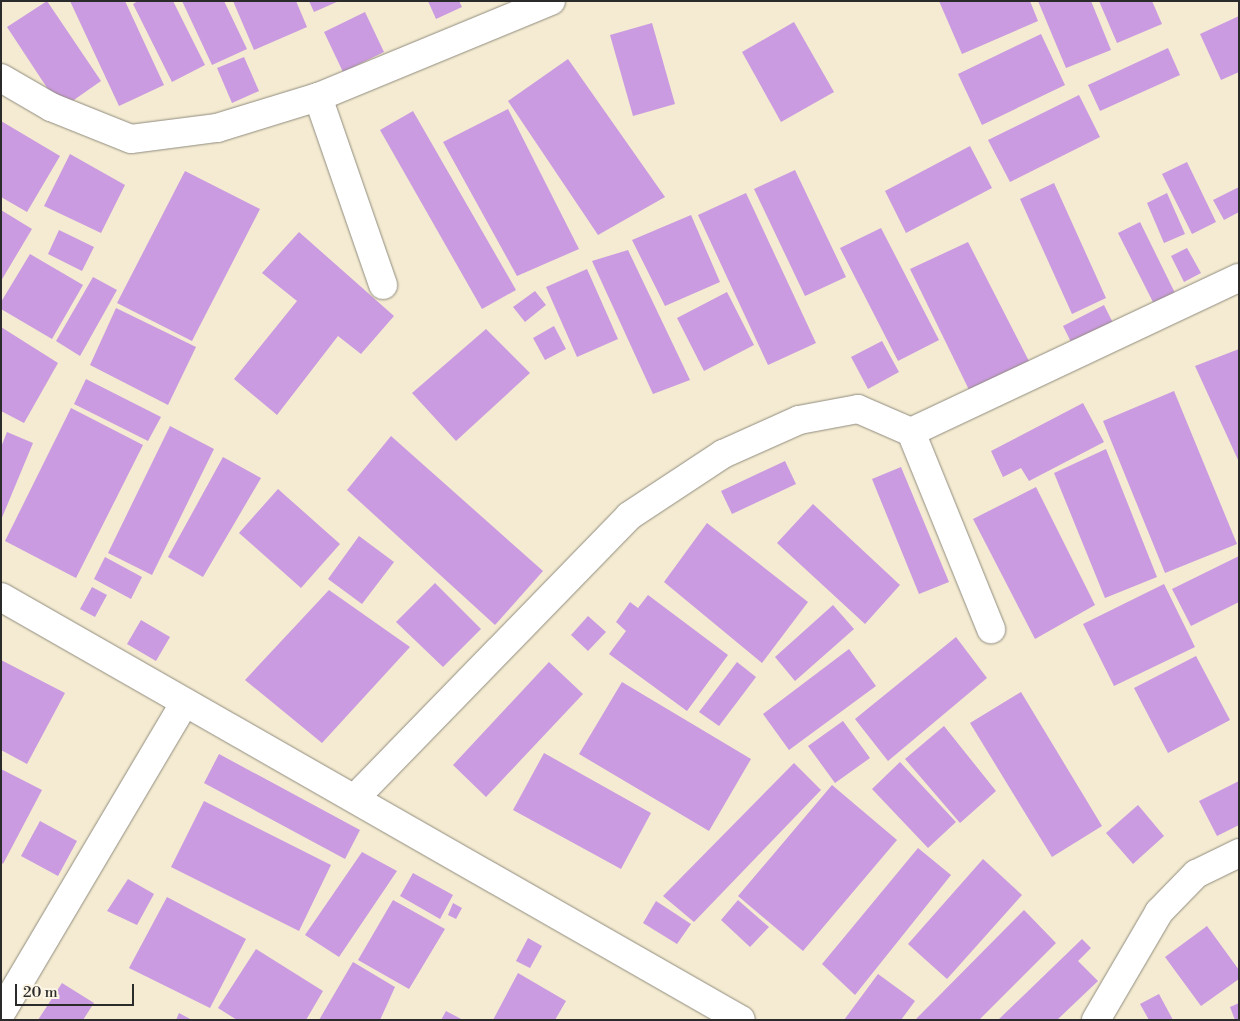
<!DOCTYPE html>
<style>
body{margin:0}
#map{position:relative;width:1240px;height:1021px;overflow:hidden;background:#f4ebd2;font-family:"Libre Bodoni",serif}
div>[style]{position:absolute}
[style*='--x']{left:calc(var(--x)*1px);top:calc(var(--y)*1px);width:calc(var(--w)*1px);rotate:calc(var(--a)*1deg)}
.building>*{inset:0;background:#ca9be0}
.roads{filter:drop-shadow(0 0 1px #908b7e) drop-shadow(0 0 1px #908b7e)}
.minor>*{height:28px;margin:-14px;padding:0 14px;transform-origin:14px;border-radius:14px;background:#fff}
span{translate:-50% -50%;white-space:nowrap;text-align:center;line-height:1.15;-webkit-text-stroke:4px #fcf5e5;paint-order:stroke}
.frame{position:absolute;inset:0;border:2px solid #2b2b2b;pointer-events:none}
.scale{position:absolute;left:15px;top:984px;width:119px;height:22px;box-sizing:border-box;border:2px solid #2b2b2b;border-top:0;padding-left:6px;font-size:15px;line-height:18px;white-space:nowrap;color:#2b2b2b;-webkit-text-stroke:4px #fcf5e5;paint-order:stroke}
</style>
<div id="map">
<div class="building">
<i style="clip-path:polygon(47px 1px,101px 81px,61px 109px,7px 27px)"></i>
<i style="clip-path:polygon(70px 1px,125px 1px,164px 85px,119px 106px)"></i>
<i style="clip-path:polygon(138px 1px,173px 1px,205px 65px,172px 82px,133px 4px)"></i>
<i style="clip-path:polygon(182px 1px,224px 1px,247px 49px,212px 65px)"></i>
<i style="clip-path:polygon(233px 1px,296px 1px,307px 27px,254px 50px)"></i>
<i style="clip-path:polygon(309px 1px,339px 1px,314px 12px)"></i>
<i style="clip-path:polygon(428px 1px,459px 1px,462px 7px,436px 19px)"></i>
<i style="clip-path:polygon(939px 1px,1030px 1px,1038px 21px,962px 54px)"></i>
<i style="clip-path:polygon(1038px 1px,1091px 1px,1111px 50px,1066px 68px)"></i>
<i style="clip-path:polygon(1099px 1px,1152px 1px,1162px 24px,1117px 43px)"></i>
<i style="clip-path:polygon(365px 12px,384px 52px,343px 72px,324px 32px)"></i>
<i style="clip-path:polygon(1239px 16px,1239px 72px,1221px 80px,1200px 34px)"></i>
<i style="clip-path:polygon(794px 22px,834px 92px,781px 122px,742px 52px)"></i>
<i style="clip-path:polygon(652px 23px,675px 104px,633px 116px,610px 35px)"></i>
<i style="clip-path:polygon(1041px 34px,1065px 85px,982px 125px,958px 74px)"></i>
<i style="clip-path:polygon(1168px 48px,1180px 75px,1100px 111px,1088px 85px)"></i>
<i style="clip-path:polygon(244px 57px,259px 91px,232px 103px,217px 68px)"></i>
<i style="clip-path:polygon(568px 59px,665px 197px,598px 235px,508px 101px)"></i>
<i style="clip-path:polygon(1079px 95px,1100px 137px,1010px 182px,988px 140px)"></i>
<i style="clip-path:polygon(508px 109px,579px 249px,517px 276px,443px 142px)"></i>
<i style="clip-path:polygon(413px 111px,516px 290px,482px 309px,380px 130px)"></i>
<i style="clip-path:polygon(1px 121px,60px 156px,27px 212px,1px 197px)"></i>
<i style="clip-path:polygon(970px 146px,992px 188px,906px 233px,885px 191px)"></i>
<i style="clip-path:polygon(70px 154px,125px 185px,101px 233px,44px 206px)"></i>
<i style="clip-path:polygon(1187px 162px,1216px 222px,1192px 234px,1162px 174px)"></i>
<i style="clip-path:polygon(795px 170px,846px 277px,805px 296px,754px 189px)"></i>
<i style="clip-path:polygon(185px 171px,260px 209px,192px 341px,117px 303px)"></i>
<i style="clip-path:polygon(1054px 183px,1106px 298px,1072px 314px,1020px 199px)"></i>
<i style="clip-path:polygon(1239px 187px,1239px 212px,1224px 220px,1213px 200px)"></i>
<i style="clip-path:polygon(746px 193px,816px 343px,768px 365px,698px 215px)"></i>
<i style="clip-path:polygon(1167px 193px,1185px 234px,1164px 243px,1147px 203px)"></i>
<i style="clip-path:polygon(1px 210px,32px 229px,1px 281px)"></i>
<i style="clip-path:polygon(691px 215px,720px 282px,665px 306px,632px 240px)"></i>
<i style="clip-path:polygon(1140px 222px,1176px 295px,1155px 306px,1118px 233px)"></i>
<i style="clip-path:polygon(881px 228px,939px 340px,898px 361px,840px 248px)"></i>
<i style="clip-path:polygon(59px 230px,94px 247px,82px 271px,48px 254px)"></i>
<i style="clip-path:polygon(299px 232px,394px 316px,361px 354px,338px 336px,277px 415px,234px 379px,297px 301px,262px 273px)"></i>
<i style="clip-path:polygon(968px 242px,1033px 369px,973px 398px,910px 269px)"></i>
<i style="clip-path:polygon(1187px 248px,1201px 273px,1184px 282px,1171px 256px)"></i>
<i style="clip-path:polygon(628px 250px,690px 380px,653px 394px,592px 261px)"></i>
<i style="clip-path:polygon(30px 254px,83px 285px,52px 339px,1px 309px,1px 302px)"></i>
<i style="clip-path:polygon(587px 269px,618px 339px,577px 357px,546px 287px)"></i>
<i style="clip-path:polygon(93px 277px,117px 290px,80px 356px,56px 341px)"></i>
<i style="clip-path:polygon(535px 291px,546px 305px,525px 322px,513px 307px)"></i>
<i style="clip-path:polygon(727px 292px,754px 345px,704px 371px,677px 318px)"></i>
<i style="clip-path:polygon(1104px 305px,1115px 327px,1074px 348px,1063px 326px)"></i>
<i style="clip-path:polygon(116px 308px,196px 347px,168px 405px,90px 365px)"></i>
<i style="clip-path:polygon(554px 326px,566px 349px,545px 360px,533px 338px)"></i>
<i style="clip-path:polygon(1px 327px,58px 363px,24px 423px,1px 411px)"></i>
<i style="clip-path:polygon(486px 329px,530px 373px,456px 441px,412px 393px)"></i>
<i style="clip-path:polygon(882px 341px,899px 372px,868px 389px,851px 357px)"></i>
<i style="clip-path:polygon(1239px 349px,1239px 462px,1195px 366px)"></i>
<i style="clip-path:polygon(86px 379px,161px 417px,148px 441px,74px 404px)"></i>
<i style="clip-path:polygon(1174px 391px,1237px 544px,1165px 573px,1103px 421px)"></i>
<i style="clip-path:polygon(1083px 403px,1104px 442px,1029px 481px,1021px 468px,1003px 477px,991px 451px)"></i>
<i style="clip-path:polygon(71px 408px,143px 445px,76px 578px,5px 541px)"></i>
<i style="clip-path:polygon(170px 426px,214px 449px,152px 575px,108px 553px)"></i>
<i style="clip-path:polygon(7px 432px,33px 443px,1px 520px,1px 447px)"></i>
<i style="clip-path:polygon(391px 436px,543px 571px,495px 625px,347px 490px)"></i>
<i style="clip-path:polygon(1106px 449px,1157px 577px,1105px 598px,1054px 473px)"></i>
<i style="clip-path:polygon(223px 457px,261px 478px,203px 577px,168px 557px)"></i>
<i style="clip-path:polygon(785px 461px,796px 484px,732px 514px,721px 491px)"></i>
<i style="clip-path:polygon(901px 467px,949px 582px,919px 594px,872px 479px)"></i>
<i style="clip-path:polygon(1036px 487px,1095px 605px,1035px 639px,973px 519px)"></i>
<i style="clip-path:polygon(278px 489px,340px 544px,301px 588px,239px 533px)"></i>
<i style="clip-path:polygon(813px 504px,900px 585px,865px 624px,777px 543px)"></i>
<i style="clip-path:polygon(707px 523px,808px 602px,762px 663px,664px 582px)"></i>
<i style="clip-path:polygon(359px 536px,394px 562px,362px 604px,328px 579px)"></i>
<i style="clip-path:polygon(1239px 556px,1239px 602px,1191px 626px,1172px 589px)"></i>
<i style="clip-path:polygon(105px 557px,142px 577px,131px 599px,94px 579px)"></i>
<i style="clip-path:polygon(435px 583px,481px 629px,443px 667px,396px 622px)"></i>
<i style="clip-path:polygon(1164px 584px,1195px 647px,1114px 686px,1083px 624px)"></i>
<i style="clip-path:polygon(92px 587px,107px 595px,95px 617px,80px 609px)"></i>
<i style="clip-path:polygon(329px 590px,410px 647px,322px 743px,245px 680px)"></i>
<i style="clip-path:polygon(648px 595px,728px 655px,687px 711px,609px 654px,626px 631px,616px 622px,630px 602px,638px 608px)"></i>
<i style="clip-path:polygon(833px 605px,854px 629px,795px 681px,775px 657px)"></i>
<i style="clip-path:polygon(588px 616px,606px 632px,588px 651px,571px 635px)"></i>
<i style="clip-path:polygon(141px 620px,170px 637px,156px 661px,127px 644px)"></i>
<i style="clip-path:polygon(956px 637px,987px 678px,888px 761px,855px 719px)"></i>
<i style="clip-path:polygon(849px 649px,876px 686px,789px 750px,763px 714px)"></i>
<i style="clip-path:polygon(1196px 656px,1230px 720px,1168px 753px,1134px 688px)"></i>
<i style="clip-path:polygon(1px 660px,65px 693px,27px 764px,1px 750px)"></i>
<i style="clip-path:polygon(549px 662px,583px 694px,486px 797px,453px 765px)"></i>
<i style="clip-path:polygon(737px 662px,756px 677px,719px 726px,699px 712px)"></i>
<i style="clip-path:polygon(622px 682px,751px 759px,709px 831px,579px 754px)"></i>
<i style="clip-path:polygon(1021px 692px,1102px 826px,1052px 857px,970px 723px)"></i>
<i style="clip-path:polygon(843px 721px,870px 758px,835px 783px,808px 746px)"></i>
<i style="clip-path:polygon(944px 726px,996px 791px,960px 823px,905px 759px)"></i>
<i style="clip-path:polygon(544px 753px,651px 813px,621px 869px,513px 810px)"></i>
<i style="clip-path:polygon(219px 754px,360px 830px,345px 859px,204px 783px)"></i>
<i style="clip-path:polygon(900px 762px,956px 822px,928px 848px,872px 789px)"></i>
<i style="clip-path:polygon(794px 763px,821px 790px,694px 922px,663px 896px)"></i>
<i style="clip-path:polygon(1px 769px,42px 790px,3px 864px,1px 862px)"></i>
<i style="clip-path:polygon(1239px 781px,1239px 825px,1217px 836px,1199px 801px)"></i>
<i style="clip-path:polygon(832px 785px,897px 840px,803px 951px,738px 896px)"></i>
<i style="clip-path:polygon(204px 801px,331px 865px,299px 931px,171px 867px)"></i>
<i style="clip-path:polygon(1138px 805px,1164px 836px,1133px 864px,1106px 833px)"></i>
<i style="clip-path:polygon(40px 821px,77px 841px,58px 876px,21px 856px)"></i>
<i style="clip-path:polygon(918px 848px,951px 875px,855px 995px,822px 964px)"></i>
<i style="clip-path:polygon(362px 852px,397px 871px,339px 957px,305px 935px)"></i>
<i style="clip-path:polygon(983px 859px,1022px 895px,947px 979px,908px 944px)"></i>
<i style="clip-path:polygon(413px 873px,453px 895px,440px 919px,400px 896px)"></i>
<i style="clip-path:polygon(128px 879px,154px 894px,137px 925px,107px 911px)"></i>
<i style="clip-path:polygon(167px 897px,246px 939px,210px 1008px,129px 968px)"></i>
<i style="clip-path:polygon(393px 900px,445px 929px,409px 989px,358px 960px)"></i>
<i style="clip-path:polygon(738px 900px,769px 927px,750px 947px,721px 920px)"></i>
<i style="clip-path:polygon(656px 901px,691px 924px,677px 944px,643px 923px)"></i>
<i style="clip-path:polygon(453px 903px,462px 908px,456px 919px,448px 915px)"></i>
<i style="clip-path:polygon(1024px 910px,1056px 943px,979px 1020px,915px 1020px)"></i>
<i style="clip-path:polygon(1207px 926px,1239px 970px,1239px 979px,1201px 1006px,1165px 957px)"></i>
<i style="clip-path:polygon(528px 938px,542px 946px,530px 968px,516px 961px)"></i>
<i style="clip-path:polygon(1082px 939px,1091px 948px,1078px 961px,1098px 981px,1057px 1020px,998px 1020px)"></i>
<i style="clip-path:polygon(256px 949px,323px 991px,306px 1020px,237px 1020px,218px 1008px)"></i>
<i style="clip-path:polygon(353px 962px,395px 987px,380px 1020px,319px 1020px)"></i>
<i style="clip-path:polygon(518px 973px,566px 1001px,555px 1020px,493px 1020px)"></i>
<i style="clip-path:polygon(878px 974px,915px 1001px,901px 1020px,844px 1020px)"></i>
<i style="clip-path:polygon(62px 983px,94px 1003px,83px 1020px,38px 1020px)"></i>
<i style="clip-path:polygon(1159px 994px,1173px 1020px,1149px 1020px,1140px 1004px)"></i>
<i style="clip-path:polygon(1239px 1003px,1239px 1020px,1235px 1020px,1230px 1007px)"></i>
<i style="clip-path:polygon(446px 1011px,463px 1020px,441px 1020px)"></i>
<i style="clip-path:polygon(179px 1013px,192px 1020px,176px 1020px)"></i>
</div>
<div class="roads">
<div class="minor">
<i style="--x:1;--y:78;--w:58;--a:30.1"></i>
<i style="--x:51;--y:107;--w:86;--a:21.8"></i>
<i style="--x:131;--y:139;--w:87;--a:-7.3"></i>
<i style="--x:217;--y:128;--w:106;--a:-17.1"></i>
<i style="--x:318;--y:97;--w:252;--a:-22.4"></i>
<i style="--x:318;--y:97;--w:199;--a:70.9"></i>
<i style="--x:911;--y:432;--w:362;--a:-25.2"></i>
<i style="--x:1;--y:597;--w:852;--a:29.75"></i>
<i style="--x:356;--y:797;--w:392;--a:-45.8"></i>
<i style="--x:629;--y:516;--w:113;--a:-33.4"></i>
<i style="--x:723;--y:454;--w:83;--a:-24.1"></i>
<i style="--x:799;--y:420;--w:60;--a:-10.6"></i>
<i style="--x:858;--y:409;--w:58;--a:23.5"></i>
<i style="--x:911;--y:432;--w:213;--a:67.9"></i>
<i style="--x:1;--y:1013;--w:361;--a:-59.4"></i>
<i style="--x:1096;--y:1020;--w:125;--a:-59.7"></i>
<i style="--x:1159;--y:912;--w:53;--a:-45.8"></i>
<i style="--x:1196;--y:874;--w:48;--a:-26"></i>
</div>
</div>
<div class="frame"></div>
<div class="scale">20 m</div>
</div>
